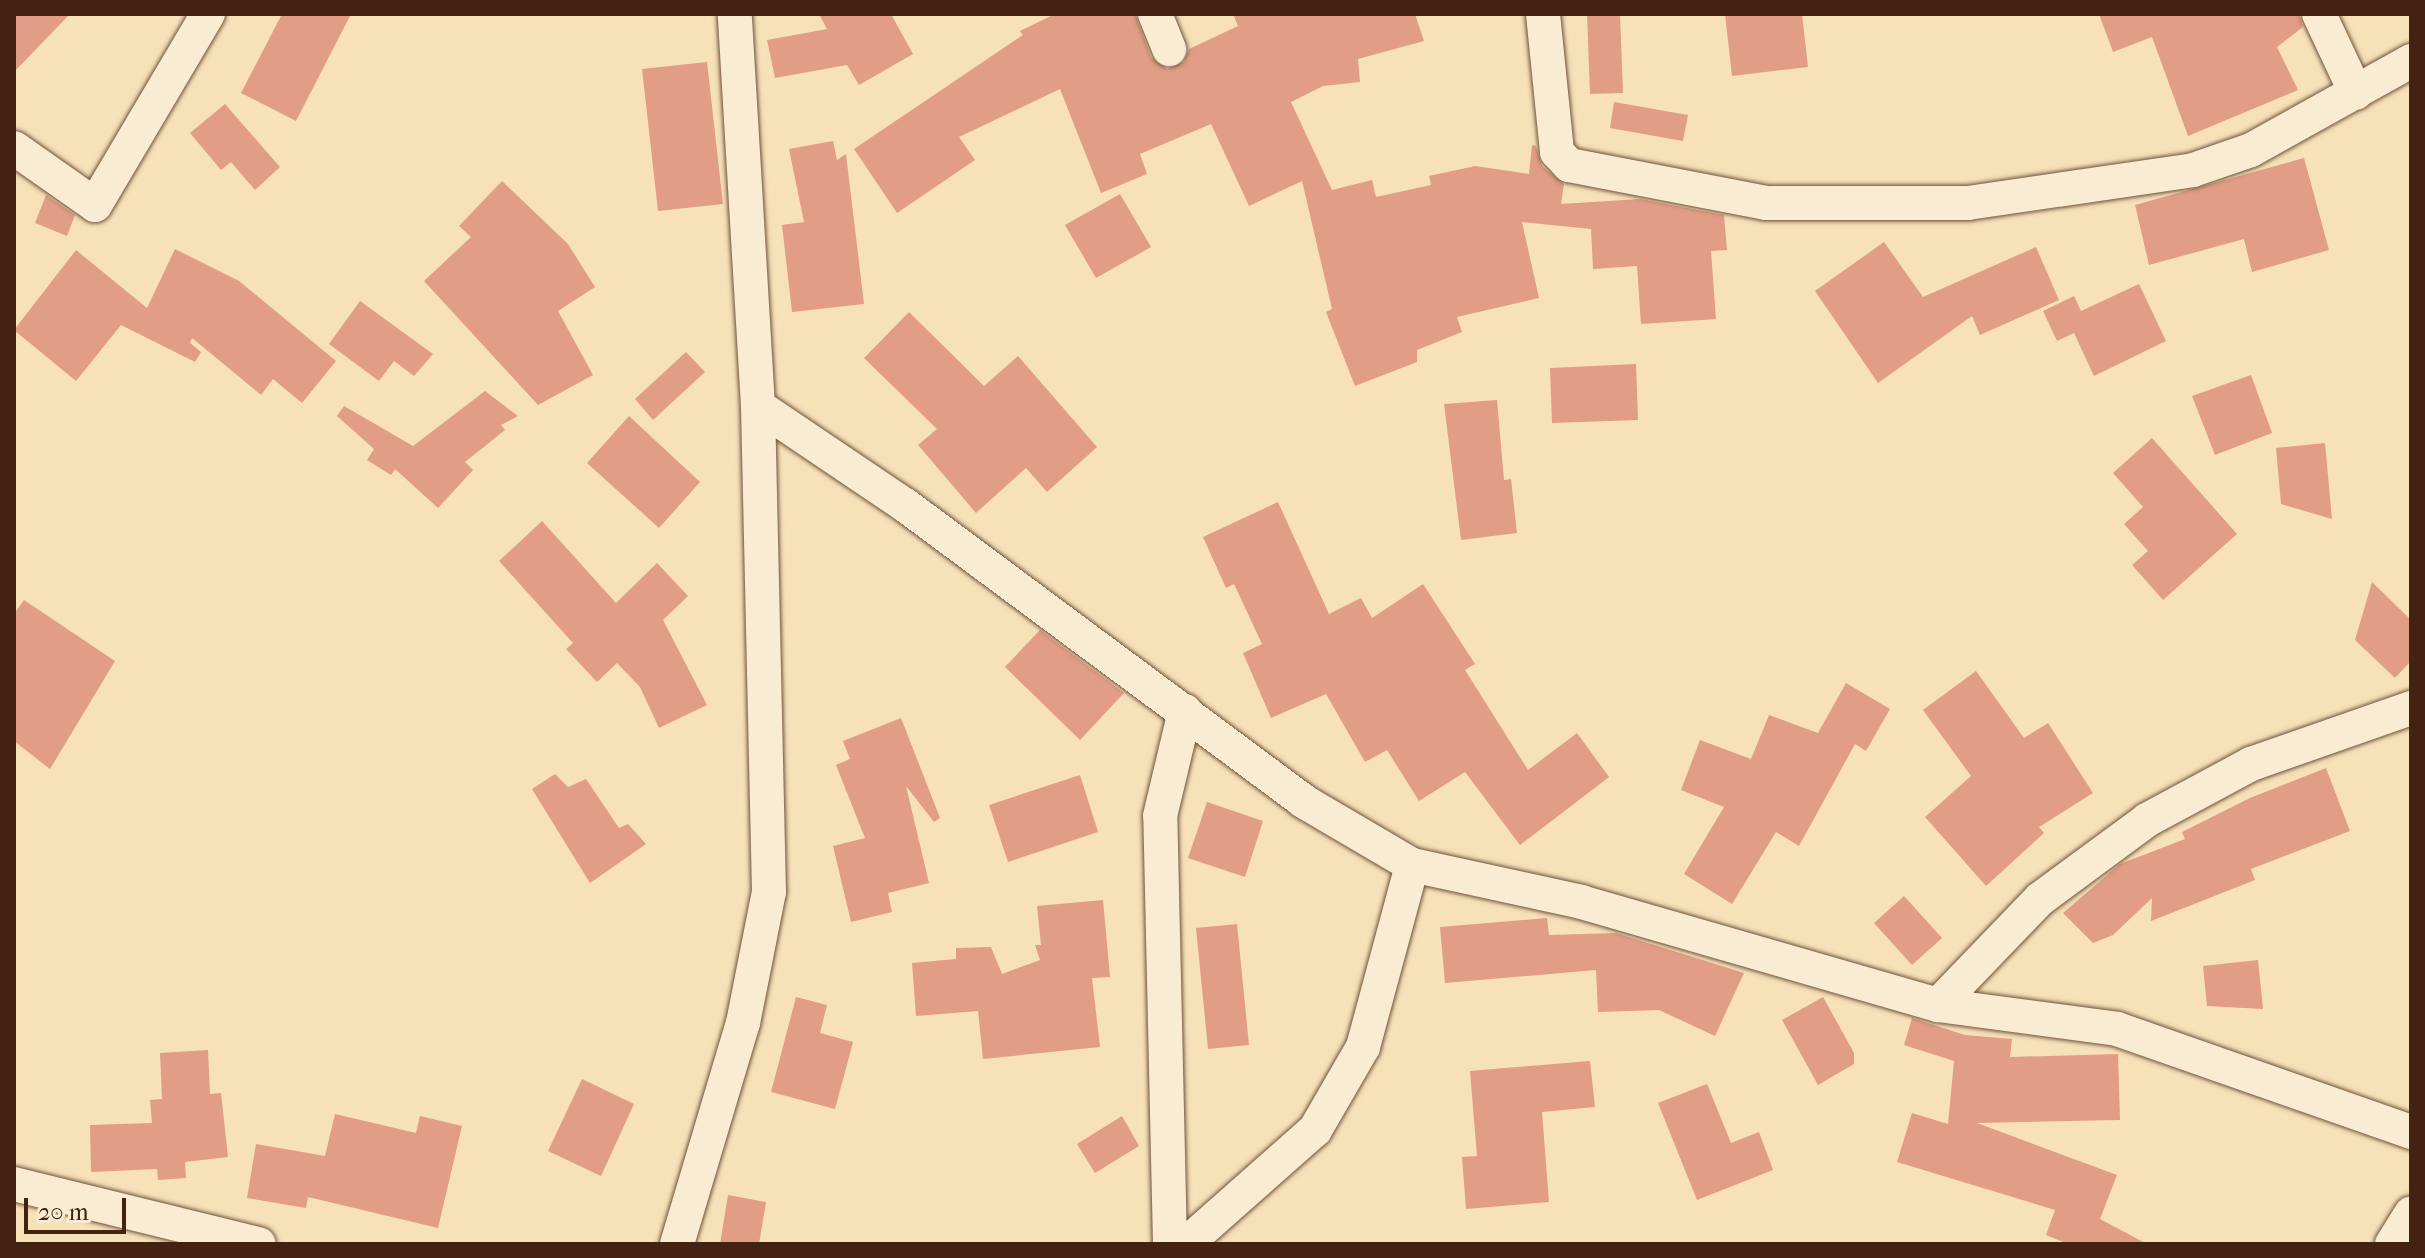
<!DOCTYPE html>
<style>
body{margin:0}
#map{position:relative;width:2425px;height:1258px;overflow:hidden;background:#f7e1b9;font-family:"IM FELL French Canon",serif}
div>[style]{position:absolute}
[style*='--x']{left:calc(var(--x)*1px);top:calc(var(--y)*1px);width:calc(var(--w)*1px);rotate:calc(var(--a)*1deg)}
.building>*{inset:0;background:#e19d86}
.roads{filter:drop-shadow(0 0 2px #6f523c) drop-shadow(0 0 2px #6f523c)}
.minor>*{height:34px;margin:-17px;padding:0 17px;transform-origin:17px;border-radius:17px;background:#faecd2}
span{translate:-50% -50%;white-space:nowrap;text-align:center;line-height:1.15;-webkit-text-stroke:7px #faecd2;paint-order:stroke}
.frame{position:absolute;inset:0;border:16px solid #422312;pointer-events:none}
.scale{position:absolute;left:24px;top:1198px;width:102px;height:36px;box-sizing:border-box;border:4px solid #422312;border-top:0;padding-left:10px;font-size:24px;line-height:28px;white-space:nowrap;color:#422312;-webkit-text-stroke:6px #faecd2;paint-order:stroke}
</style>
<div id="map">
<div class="building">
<i style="clip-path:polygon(14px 14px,70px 14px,14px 72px)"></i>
<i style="clip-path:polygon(282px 14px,351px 14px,296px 121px,241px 93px)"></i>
<i style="clip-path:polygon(819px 14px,891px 14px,913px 54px,859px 85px,847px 65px,775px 78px,767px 40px,827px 29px)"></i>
<i style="clip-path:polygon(1055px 14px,1135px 14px,1151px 57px,1167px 69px,1184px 62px,1189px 49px,1238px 26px,1233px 14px,1415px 14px,1424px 41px,1358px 59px,1360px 82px,1323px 86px,1291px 102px,1332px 190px,1372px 180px,1376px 197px,1431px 185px,1429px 176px,1475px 166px,1529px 174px,1532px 145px,1536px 146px,1542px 166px,1564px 184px,1561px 204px,1640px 199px,1724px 215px,1727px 250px,1711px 251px,1716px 319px,1641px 324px,1637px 266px,1593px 269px,1591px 229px,1522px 222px,1539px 298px,1457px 317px,1462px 332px,1417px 350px,1417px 362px,1355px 386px,1326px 312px,1332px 309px,1302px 181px,1249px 206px,1211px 124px,1140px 154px,1147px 174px,1101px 193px,1060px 89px,959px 137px,975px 160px,897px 213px,854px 149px,1023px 35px,1020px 31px)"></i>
<i style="clip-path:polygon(1587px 14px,1620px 14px,1623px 93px,1590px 94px)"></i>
<i style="clip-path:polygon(1725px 14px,1802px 14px,1808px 67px,1732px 76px)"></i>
<i style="clip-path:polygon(2099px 14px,2299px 14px,2303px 27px,2277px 47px,2298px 90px,2188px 136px,2152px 37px,2113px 52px)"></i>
<i style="clip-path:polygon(707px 62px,723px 204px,658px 211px,642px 69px)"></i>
<i style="clip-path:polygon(1614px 102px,1688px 115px,1683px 141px,1610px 128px)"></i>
<i style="clip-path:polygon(225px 104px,280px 167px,255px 190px,231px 162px,221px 170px,190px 133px)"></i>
<i style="clip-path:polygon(833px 141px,837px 160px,846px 154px,864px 304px,792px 312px,782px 225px,804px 222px,789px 149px)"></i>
<i style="clip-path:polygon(2304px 158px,2329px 250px,2252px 272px,2244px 239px,2149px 265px,2135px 205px)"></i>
<i style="clip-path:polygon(502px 181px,568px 244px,595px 287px,558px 311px,593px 375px,538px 405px,424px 281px,471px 237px,459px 226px)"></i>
<i style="clip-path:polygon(1120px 194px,1151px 247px,1096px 278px,1065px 225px)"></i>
<i style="clip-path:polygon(46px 195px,75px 215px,67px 236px,35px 223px)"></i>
<i style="clip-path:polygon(1884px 242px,1923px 297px,2036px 247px,2059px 300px,1980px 335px,1972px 316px,1878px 383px,1815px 291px)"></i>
<i style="clip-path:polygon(175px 249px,239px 281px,336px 361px,302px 403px,273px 379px,261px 395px,192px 338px,190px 343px,201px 352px,195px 362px,121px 325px,76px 381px,14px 330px,76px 250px,147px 308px)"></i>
<i style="clip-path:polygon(2139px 284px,2166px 341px,2094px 376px,2074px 333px,2057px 341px,2043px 311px,2074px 296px,2081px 311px)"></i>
<i style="clip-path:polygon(360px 301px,433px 354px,414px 376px,394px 361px,379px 381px,329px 344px)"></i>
<i style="clip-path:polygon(909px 312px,984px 386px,1018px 356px,1097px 447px,1047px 492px,1026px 468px,976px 513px,918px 445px,937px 429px,864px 358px)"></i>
<i style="clip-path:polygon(686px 352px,705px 372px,653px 420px,635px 399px)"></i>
<i style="clip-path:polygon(1636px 364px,1638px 420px,1552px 423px,1550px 368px)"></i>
<i style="clip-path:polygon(2251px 375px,2272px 433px,2215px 455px,2192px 396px)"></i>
<i style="clip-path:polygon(485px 391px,518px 416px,501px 425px,505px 430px,465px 462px,473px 470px,438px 508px,395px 469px,391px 475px,367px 460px,374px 449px,337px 416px,344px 406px,413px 446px)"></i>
<i style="clip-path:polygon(1497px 400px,1504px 480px,1511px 479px,1517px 533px,1461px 540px,1444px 404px)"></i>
<i style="clip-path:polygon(629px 416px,700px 482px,659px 528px,587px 463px)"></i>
<i style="clip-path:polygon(2152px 438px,2237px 534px,2163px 600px,2132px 565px,2148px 551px,2124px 524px,2143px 507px,2113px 473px)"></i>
<i style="clip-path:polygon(2325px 443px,2332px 519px,2281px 504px,2276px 448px)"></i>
<i style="clip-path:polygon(1278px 502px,1329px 614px,1361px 598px,1372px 618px,1423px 584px,1475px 664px,1465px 670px,1528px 770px,1577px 733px,1609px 777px,1520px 845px,1465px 772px,1419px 801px,1387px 750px,1365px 762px,1326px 694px,1271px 718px,1243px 653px,1262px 644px,1234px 584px,1226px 588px,1203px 537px)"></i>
<i style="clip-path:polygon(542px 521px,616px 603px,657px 563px,688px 596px,663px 620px,707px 705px,659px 728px,640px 687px,617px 663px,597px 682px,566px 649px,573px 643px,499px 561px)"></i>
<i style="clip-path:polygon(2372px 582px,2411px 620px,2411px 661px,2395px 678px,2355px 640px)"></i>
<i style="clip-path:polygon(24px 600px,115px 661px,50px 769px,14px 741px,14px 614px)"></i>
<i style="clip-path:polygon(1040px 630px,1124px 693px,1080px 740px,1005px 667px)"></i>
<i style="clip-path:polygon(1976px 671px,2024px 738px,2048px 723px,2093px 793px,2039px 827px,2044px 833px,1986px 886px,1925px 817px,1971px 776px,1923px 710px)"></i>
<i style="clip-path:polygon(1846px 683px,1890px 709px,1866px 751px,1855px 744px,1799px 846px,1776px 832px,1732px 904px,1684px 874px,1724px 807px,1681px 790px,1700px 740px,1751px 759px,1769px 715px,1818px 733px)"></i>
<i style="clip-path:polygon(901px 718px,940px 818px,934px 822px,906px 786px,929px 883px,888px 893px,892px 912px,851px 922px,833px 846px,865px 838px,836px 765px,850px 759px,843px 741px)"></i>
<i style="clip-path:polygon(2326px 768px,2350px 831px,2251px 869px,2255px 880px,2151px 921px,2152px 898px,2113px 935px,2093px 943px,2063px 913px,2120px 864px,2185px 839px,2182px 832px,2250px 798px)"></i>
<i style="clip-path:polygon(555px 774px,568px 787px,586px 779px,619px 828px,628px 824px,646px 844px,590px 883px,532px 789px)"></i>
<i style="clip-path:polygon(1080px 775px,1098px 832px,1008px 862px,989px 805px)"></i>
<i style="clip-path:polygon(1207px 802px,1263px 821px,1245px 877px,1188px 858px)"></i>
<i style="clip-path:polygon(1904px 896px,1942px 938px,1912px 965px,1874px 923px)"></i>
<i style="clip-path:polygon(1103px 900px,1110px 977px,1092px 978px,1100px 1047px,983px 1059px,978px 1011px,916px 1016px,912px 963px,956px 959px,956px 948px,991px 947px,1002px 974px,1040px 960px,1035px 945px,1041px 945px,1037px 906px)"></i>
<i style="clip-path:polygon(1547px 918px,1549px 935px,1616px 933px,1744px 973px,1715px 1036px,1659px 1010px,1598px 1012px,1596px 970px,1445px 983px,1440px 927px)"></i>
<i style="clip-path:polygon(1237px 924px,1249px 1045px,1208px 1049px,1196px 928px)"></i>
<i style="clip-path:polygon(2258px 960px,2263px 1009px,2207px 1006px,2203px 966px)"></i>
<i style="clip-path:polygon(796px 997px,827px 1005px,820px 1033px,853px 1042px,835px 1109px,771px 1092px)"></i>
<i style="clip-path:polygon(1823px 997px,1854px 1053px,1854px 1064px,1818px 1085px,1782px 1020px)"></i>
<i style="clip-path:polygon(1912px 1018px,1965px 1035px,2012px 1039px,2010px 1057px,2118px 1054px,2120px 1120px,1977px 1123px,2117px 1175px,2100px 1219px,2147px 1244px,2068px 1244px,2046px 1235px,2055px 1210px,1897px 1162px,1912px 1113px,1948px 1124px,1954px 1061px,1904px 1045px)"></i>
<i style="clip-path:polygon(208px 1050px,210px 1094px,221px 1093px,228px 1157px,185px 1162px,186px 1178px,158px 1180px,157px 1169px,91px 1172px,90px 1125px,152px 1123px,150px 1100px,162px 1099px,160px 1053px)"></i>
<i style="clip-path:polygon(1590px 1061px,1595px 1107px,1542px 1112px,1549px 1202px,1466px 1209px,1462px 1157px,1477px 1156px,1470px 1071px)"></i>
<i style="clip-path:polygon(582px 1079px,634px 1104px,601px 1176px,548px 1151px)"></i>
<i style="clip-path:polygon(1707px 1084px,1731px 1143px,1759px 1132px,1773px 1170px,1697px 1200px,1658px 1103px)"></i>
<i style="clip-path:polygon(335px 1114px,416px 1133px,420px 1116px,462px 1126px,438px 1228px,308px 1197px,306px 1208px,247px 1198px,256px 1144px,325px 1156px)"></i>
<i style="clip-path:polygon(1122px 1116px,1139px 1146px,1095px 1173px,1077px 1144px)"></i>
<i style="clip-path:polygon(728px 1195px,766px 1202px,759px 1244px,720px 1244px)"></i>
</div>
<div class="roads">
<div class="minor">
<i style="--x:1155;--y:14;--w:38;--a:68"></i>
<i style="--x:1543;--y:14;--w:139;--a:84.2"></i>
<i style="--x:1557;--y:152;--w:18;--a:47"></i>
<i style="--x:1569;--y:165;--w:201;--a:10.9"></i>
<i style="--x:1766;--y:203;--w:202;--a:0"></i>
<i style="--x:1968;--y:203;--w:227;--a:-8.3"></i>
<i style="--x:2193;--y:170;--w:61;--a:-19"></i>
<i style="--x:2251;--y:150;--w:183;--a:-29.1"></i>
<i style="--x:2319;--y:14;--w:87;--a:64.9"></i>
<i style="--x:14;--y:148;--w:99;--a:35.1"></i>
<i style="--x:95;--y:205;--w:222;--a:-59.4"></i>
<i style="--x:758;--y:406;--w:177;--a:34"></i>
<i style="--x:905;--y:505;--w:496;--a:36.6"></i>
<i style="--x:1303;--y:801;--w:126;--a:30.4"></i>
<i style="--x:1412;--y:865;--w:173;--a:12.3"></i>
<i style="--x:1581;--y:902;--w:372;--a:16.1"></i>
<i style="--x:1938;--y:1005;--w:181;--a:7.6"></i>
<i style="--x:2117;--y:1029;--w:312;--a:19.3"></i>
<i style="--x:1938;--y:1005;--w:147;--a:-46.1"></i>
<i style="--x:2040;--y:899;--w:133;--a:-36.4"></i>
<i style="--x:2147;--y:820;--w:118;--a:-28.3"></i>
<i style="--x:2251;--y:764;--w:170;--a:-19.3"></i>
<i style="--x:14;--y:1184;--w:252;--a:13.8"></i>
<i style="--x:677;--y:1244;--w:231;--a:-73.4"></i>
<i style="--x:743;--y:1023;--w:134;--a:-78.8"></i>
<i style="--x:769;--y:892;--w:486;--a:-91.3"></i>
<i style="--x:758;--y:406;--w:393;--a:-93.4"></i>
<i style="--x:1170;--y:1244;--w:428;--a:-91.3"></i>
<i style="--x:1160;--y:816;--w:108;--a:-76.6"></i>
<i style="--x:1186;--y:1244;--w:172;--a:-41.5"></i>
<i style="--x:1315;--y:1130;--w:96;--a:-60"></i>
<i style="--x:1363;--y:1047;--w:188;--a:-74.9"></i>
<i style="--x:2392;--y:1244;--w:36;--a:-58"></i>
</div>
</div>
<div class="frame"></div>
<div class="scale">20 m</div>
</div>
